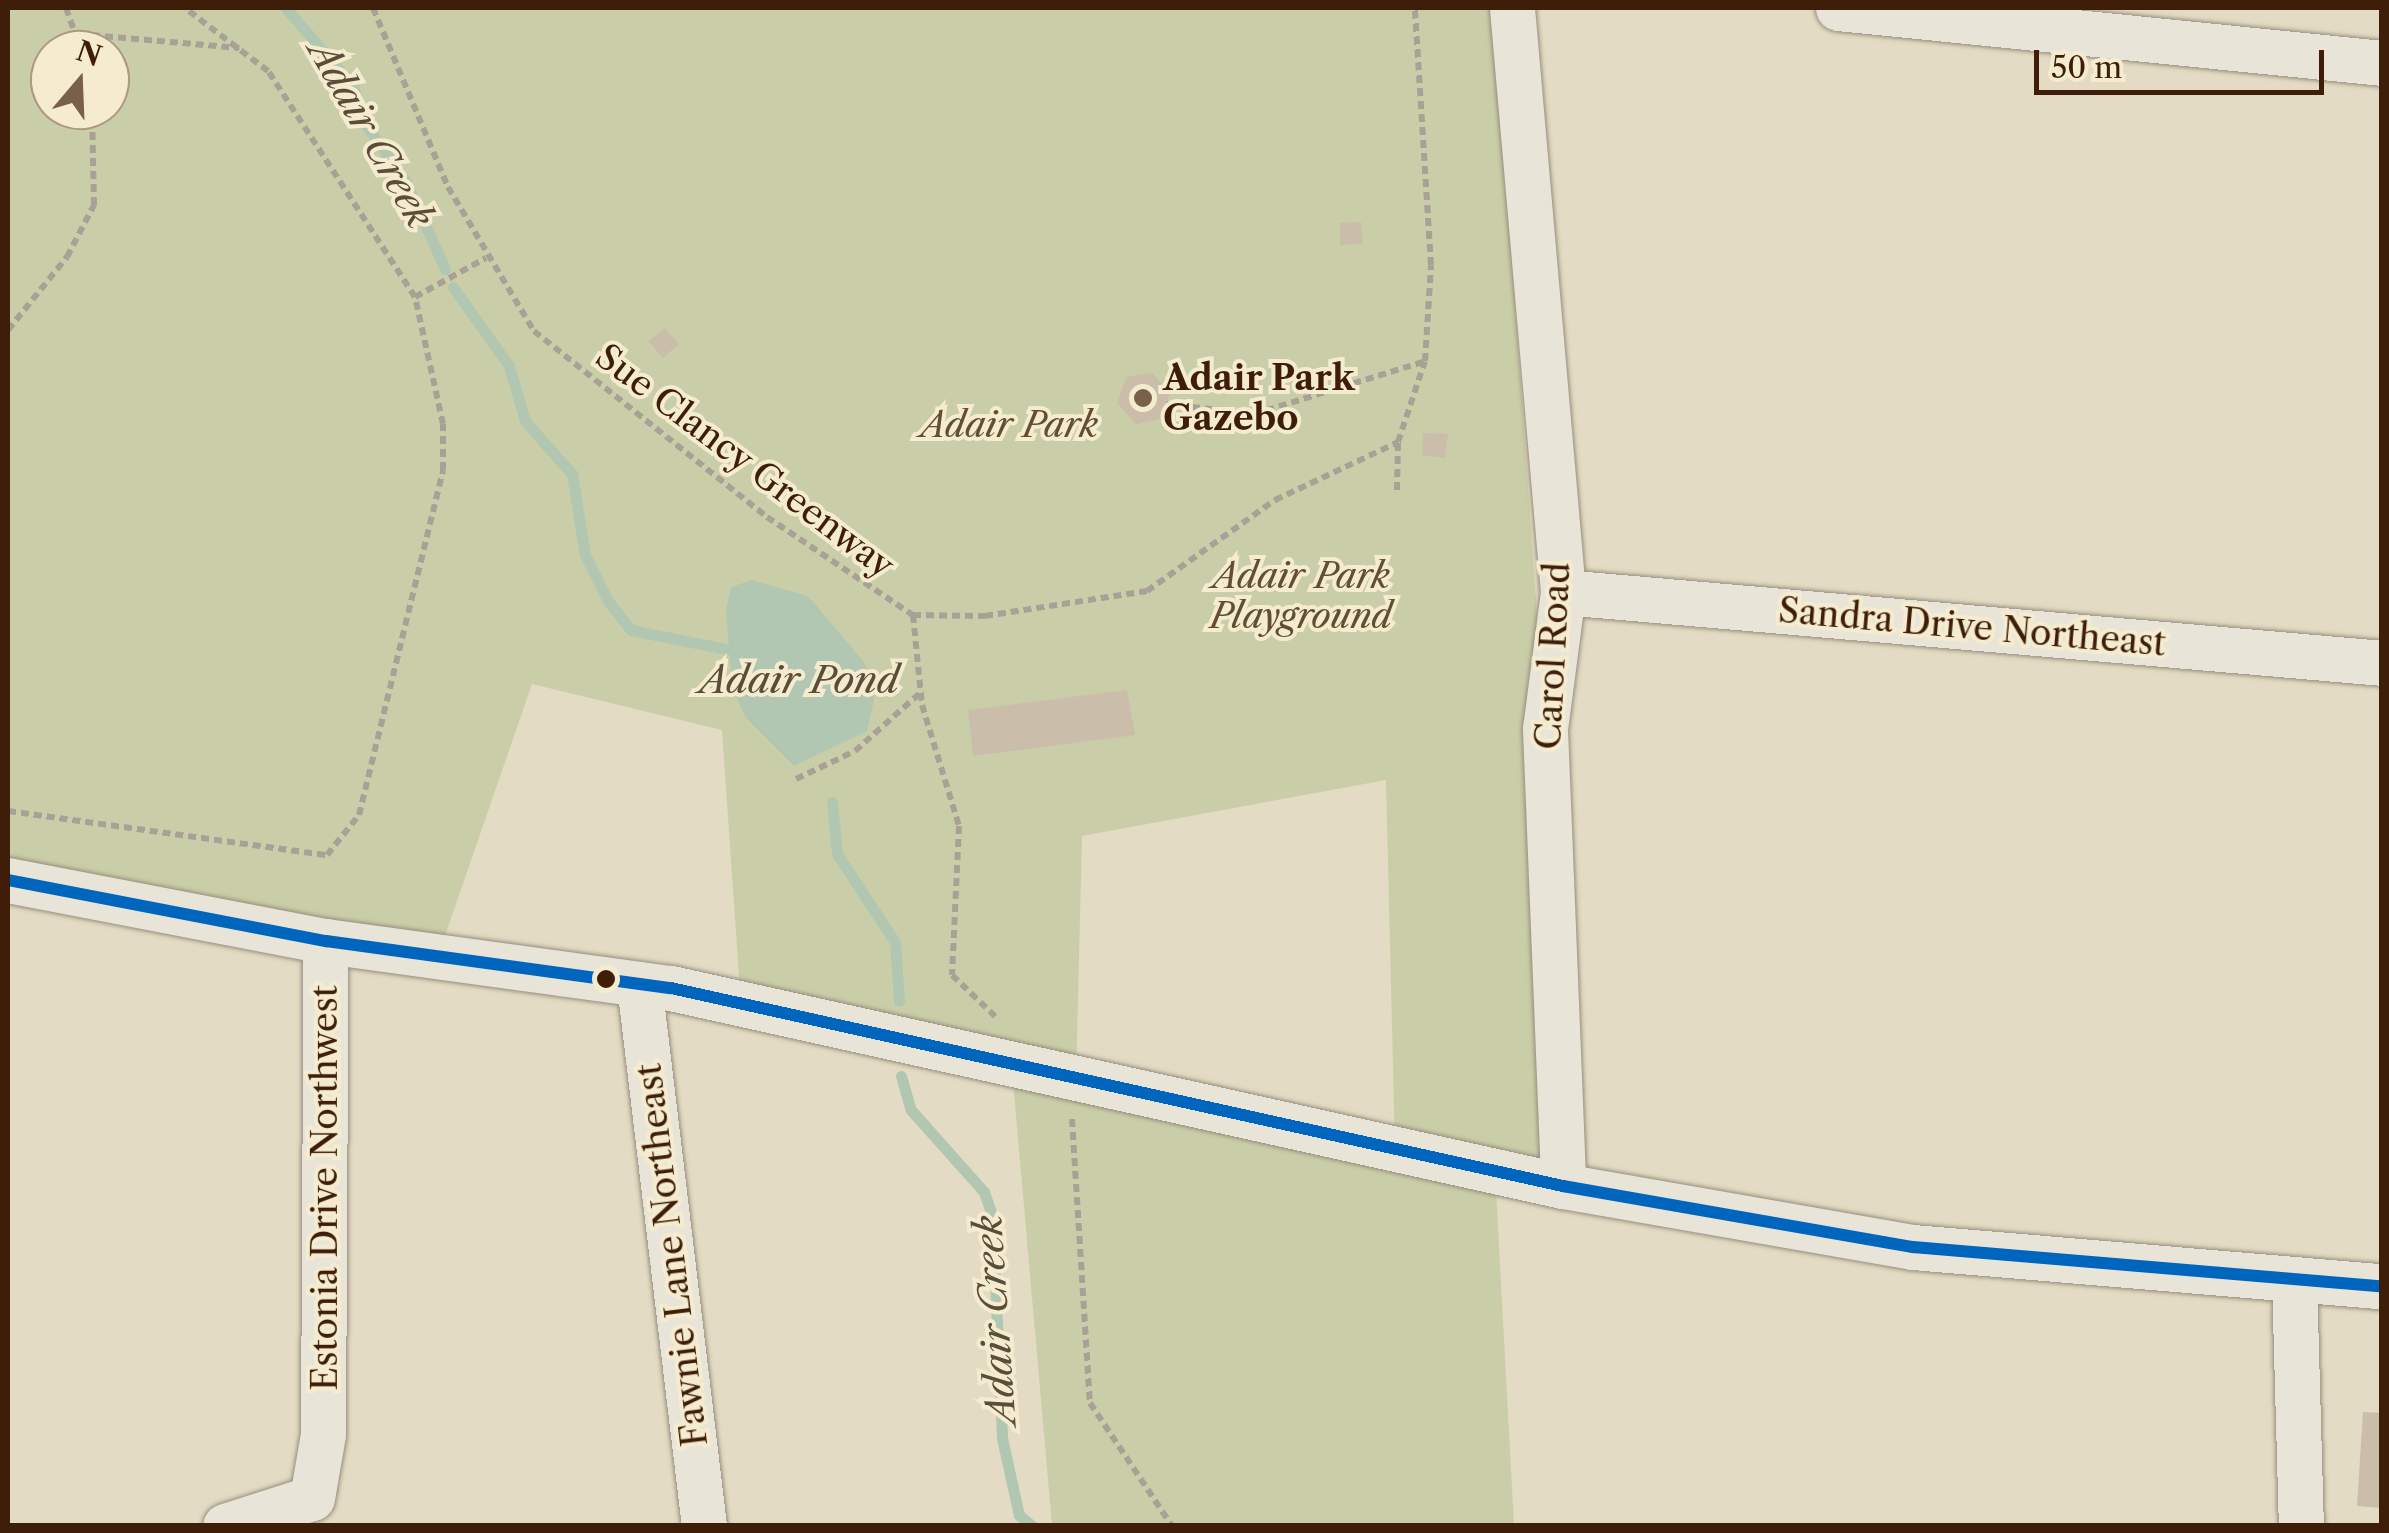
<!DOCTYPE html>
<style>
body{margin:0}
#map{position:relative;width:2389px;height:1533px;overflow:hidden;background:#e3dbc3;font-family:"Libre Caslon Text",serif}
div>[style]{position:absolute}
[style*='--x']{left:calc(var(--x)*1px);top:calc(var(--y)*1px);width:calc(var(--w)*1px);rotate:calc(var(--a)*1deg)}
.green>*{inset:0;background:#cacea8}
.water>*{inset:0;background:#b1c7b2}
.stream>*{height:11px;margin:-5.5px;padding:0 5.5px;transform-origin:5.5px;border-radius:5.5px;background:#b1c7b2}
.building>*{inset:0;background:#cabdaa}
.path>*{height:6px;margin-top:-3px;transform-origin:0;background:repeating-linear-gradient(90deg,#a8a196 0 8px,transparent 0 13px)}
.roads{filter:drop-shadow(0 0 2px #978e7e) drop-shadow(0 0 2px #978e7e)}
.street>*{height:45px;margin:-22.5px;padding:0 22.5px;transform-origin:22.5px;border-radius:22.5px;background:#e8e4d8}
.bus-1>*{height:12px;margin:-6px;padding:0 6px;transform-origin:6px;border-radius:6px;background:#0065bd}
.dots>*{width:28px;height:28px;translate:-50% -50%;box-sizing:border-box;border:5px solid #f5ecd0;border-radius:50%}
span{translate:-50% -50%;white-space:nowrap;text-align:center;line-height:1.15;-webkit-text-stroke:8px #f5ecd0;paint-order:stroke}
.poi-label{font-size:35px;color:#3e1d09;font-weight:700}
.left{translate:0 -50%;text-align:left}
.park-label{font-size:35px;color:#624f32;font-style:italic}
.street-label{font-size:35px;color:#3e1d09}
.water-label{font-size:38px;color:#5a4d3a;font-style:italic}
.frame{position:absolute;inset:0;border:10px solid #3e1d09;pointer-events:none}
.north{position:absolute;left:30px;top:30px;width:100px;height:100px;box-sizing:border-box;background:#f5ecd0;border:2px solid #ac9980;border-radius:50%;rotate:19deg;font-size:28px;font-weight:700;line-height:40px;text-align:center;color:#3e1d09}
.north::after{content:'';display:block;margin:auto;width:35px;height:45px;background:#78604a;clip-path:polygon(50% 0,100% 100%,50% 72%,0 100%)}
.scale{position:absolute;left:2034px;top:50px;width:290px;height:45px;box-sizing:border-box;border:5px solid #3e1d09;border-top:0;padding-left:12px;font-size:30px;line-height:35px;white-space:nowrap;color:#3e1d09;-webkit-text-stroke:8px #f5ecd0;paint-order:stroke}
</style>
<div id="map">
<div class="green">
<i style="clip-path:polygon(evenodd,8px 8px,1494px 8px,1545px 729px,1563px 1186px,1495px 1172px,1514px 1525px,1052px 1525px,1012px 1070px,741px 1005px,722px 730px,532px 684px,438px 956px,8px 880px,8px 8px,50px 50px,110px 50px,110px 110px,50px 110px,50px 50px,8px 8px,1386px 780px,1395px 1149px,1076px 1079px,1082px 836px,1386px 780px)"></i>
</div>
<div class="water">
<i style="clip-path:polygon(752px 580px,808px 596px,865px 663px,874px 700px,867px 731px,794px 766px,746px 718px,732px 688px,726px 609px,731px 587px)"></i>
</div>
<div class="stream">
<i style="--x:286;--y:8;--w:103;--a:49.3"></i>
<i style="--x:353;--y:86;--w:36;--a:74"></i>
<i style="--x:363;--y:121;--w:72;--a:54.6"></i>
<i style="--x:405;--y:180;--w:98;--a:65.8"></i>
<i style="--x:453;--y:287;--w:97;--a:54.7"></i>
<i style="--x:509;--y:366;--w:57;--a:73.8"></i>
<i style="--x:525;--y:421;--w:71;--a:48.4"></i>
<i style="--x:572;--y:474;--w:82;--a:80.9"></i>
<i style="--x:585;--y:555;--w:51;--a:63.4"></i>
<i style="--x:608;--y:601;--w:37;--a:52"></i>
<i style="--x:631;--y:630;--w:98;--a:11.2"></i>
<i style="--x:832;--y:802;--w:52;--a:84.5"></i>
<i style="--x:837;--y:854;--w:105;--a:56.6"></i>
<i style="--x:895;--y:942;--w:59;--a:86.1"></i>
<i style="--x:901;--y:1076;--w:35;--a:74"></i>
<i style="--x:911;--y:1110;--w:110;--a:48.3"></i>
<i style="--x:984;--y:1192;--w:24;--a:71"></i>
<i style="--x:992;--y:1215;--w:223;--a:87.4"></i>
<i style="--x:1002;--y:1438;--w:79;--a:77.6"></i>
<i style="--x:1019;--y:1515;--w:17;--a:40"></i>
</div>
<div class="building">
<i style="clip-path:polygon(1361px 222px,1363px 244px,1340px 245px,1340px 223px)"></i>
<i style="clip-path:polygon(665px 328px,679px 344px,663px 358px,648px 341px)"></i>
<i style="clip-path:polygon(1152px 373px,1170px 392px,1161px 419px,1136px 424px,1117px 403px,1126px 377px)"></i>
<i style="clip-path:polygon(1423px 433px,1448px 434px,1445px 458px,1422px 455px)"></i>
<i style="clip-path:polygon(1127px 690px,1135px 735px,973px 756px,968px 710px)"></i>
<i style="clip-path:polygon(2363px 1412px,2382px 1413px,2382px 1508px,2357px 1506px)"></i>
</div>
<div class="path">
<i style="--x:66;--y:8;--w:45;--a:70.3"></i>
<i style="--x:373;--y:8;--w:194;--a:67.3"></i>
<i style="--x:448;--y:187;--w:168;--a:59.2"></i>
<i style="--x:534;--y:331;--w:298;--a:38.6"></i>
<i style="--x:767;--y:517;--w:176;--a:33.9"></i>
<i style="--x:913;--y:615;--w:72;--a:0.8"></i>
<i style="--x:985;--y:616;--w:164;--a:-8.8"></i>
<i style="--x:1147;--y:591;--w:157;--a:-35.4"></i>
<i style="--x:1275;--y:500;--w:136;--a:-25.2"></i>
<i style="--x:1398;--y:442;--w:85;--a:-71.6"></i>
<i style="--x:1425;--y:361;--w:96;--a:-86.4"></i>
<i style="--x:1431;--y:265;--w:257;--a:-93.6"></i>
<i style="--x:79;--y:34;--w:161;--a:5"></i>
<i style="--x:415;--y:297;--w:81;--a:-28.8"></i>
<i style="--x:8;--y:330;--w:94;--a:-51.1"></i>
<i style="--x:67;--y:257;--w:59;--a:-62.6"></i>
<i style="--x:94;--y:205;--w:95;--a:-91.2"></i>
<i style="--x:1166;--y:404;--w:89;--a:6.5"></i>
<i style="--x:1254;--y:414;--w:177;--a:-17.1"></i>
<i style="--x:1397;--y:490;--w:48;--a:-88.8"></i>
<i style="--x:913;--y:615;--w:90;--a:84.3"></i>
<i style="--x:922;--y:705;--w:127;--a:73"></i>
<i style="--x:959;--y:826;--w:149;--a:92.7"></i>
<i style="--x:952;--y:975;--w:62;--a:43.7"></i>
<i style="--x:796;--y:779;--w:65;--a:-25.4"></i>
<i style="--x:855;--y:751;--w:86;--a:-41.7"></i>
<i style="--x:8;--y:811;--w:322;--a:7.9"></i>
<i style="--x:327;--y:855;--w:51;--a:-51.3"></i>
<i style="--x:359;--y:815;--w:355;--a:-76.3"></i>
<i style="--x:443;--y:470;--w:46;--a:-90"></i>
<i style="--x:443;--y:424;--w:130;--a:-102.4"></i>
<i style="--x:415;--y:297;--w:270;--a:-123"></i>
<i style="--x:268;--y:71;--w:104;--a:-142.8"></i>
<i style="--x:1072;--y:1119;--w:285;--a:86.4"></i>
<i style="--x:1090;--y:1403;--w:148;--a:56.3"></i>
</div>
<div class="roads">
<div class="street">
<i style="--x:1512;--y:8;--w:586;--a:85.01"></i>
<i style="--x:1563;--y:592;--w:138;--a:97.5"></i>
<i style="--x:1545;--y:729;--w:457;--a:87.7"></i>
<i style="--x:1838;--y:8;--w:547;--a:5.77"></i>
<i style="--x:1563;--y:592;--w:822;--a:4.95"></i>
<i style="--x:8;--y:880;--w:324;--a:10.9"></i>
<i style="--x:326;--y:941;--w:348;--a:7.8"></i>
<i style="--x:671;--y:988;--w:914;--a:12.52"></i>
<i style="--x:1563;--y:1186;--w:355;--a:9.9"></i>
<i style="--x:1913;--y:1247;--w:471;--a:4.8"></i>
<i style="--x:639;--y:984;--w:546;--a:83.16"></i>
<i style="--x:2294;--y:1279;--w:247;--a:88.4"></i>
<i style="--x:225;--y:1526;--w:91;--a:-17.8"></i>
<i style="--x:312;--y:1498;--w:65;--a:-80.2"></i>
<i style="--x:323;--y:1434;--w:493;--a:-89.7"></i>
</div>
</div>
<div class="bus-1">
<i style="--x:8;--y:880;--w:324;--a:10.9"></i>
<i style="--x:326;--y:941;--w:348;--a:7.8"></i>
<i style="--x:671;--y:988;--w:914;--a:12.52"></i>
<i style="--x:1563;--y:1186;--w:355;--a:9.9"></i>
<i style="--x:1913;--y:1247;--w:471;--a:4.8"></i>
</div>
<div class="dots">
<i style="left:1143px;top:398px;background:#78604a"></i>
<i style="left:606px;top:979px;background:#3e1d09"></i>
</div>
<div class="poi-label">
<span class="left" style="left:1163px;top:398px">Adair Park<br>Gazebo</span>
</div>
<div class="park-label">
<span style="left:1009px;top:425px">Adair Park</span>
<span style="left:1301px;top:596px">Adair Park<br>Playground</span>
</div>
<div class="street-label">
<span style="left:745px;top:461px;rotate:37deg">Sue Clancy Greenway</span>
<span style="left:1972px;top:627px;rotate:5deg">Sandra Drive Northeast</span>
<span style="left:1553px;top:656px;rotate:-87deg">Carol Road</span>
<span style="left:325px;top:1188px;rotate:-90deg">Estonia Drive Northwest</span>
<span style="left:672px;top:1255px;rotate:-97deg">Fawnie Lane Northeast</span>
</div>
<div class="water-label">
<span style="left:371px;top:134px;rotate:60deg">Adair Creek</span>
<span style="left:799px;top:680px">Adair Pond</span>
<span style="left:995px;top:1320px;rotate:-94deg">Adair Creek</span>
</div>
<div class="frame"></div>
<div class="north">N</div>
<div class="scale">50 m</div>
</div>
